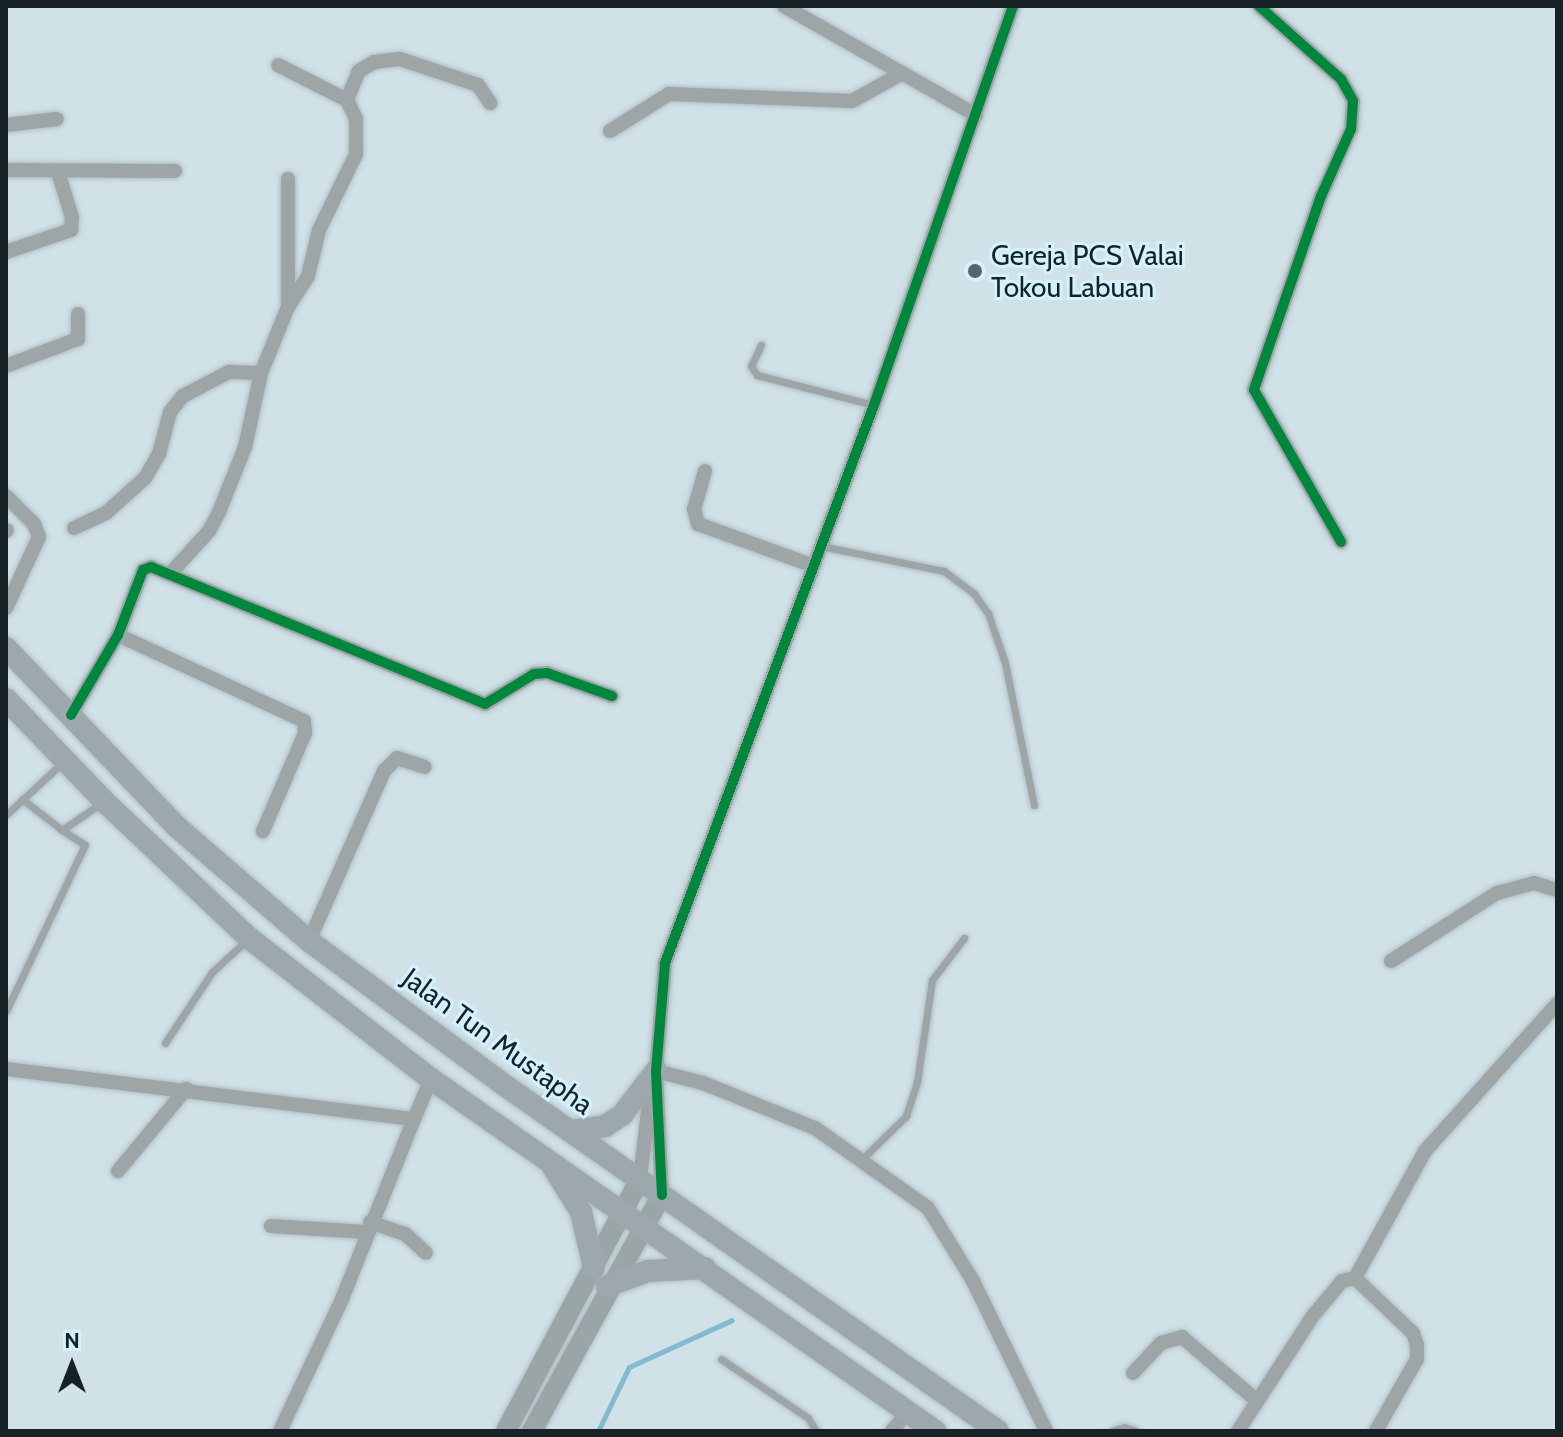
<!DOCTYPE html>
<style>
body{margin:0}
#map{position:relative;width:1563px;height:1437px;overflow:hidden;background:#d0e1e7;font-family:Cabin,sans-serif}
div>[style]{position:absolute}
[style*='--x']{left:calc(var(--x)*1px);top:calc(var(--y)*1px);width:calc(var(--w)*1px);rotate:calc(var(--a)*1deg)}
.stream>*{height:5px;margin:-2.5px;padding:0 2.5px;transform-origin:2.5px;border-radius:2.5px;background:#84bacf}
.roads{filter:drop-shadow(0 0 2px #b0bec3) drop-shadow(0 0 2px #b0bec3)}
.service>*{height:7px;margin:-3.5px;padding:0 3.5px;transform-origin:3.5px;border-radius:3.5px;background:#9da5a7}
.minor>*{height:14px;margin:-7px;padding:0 7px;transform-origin:7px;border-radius:7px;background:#9da5a7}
.secondary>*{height:20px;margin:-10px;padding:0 10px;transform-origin:10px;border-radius:10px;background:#9aa5a7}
.primary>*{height:22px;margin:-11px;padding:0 11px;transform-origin:11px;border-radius:11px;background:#9da8ac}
.cycleway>*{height:10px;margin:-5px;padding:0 5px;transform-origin:5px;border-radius:5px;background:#00873e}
.dots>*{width:22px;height:22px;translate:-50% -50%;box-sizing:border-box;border:4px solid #d3f2ff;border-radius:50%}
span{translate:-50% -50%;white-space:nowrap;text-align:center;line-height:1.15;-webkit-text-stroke:6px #d3f2ff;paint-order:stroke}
.poi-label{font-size:28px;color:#162226}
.left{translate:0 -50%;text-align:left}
.street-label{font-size:28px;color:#162226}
.frame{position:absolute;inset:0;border:8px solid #162226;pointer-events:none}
.north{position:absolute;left:32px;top:1325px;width:80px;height:80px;-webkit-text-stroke:6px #d3f2ff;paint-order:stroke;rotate:0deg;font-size:22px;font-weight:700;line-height:32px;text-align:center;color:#162226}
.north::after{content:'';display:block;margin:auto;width:28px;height:36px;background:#162226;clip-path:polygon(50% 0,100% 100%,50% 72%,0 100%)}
</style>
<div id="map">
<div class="stream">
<i style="--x:598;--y:1431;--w:71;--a:-64.2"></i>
<i style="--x:629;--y:1367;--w:113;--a:-24.5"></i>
</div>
<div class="roads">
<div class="service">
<i style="--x:761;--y:345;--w:23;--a:115"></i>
<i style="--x:751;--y:366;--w:11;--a:56"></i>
<i style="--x:757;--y:375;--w:121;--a:14.4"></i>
<i style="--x:821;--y:546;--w:126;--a:11.5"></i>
<i style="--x:944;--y:571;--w:38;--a:37"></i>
<i style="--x:974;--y:594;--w:24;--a:54"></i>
<i style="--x:988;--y:613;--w:53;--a:71.2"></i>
<i style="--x:1005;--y:663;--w:145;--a:78.5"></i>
<i style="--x:22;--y:799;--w:51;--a:37.8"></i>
<i style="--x:62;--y:830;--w:46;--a:-34.4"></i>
<i style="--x:6;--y:815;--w:78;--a:-42.9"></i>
<i style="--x:6;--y:1011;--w:184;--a:-64.6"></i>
<i style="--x:85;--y:845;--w:27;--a:-147"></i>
<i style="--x:165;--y:1043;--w:85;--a:-56.5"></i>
<i style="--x:212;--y:972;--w:49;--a:-42.5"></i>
<i style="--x:862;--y:1159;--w:62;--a:-44.3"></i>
<i style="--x:906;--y:1116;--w:36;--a:-72"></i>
<i style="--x:917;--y:1082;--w:103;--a:-81.6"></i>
<i style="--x:932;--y:980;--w:53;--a:-52.7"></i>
<i style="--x:721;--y:1359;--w:105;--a:34.1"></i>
<i style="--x:808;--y:1418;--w:15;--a:58"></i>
<i style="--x:1112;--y:1431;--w:13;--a:-18"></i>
<i style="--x:1124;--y:1427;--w:13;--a:18"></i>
</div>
<div class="minor">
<i style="--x:784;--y:6;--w:221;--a:29.6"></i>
<i style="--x:1259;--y:6;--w:110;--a:41.7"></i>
<i style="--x:1341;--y:79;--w:25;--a:61"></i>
<i style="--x:1353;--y:101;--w:28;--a:94"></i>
<i style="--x:1351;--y:129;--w:73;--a:114.1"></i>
<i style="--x:1321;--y:196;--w:205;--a:109.1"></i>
<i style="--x:1254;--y:390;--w:175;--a:60.2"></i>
<i style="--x:347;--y:100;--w:31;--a:-68"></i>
<i style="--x:359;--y:71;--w:17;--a:-31"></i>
<i style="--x:374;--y:62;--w:26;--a:-7"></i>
<i style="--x:400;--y:59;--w:82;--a:18.4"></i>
<i style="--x:478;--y:85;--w:22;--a:56"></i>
<i style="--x:6;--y:125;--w:51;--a:-6.7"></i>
<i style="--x:610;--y:131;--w:70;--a:-32.1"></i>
<i style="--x:669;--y:94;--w:183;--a:2.2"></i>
<i style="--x:852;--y:101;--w:56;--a:-28.9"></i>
<i style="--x:6;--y:170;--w:169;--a:0.3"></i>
<i style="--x:288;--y:179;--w:128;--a:90"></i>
<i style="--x:6;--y:252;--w:69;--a:-18.7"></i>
<i style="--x:71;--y:230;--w:13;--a:-86"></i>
<i style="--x:72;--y:217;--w:47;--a:-107.3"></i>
<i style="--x:6;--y:366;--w:77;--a:-20.6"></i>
<i style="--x:78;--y:339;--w:25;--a:-90"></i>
<i style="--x:705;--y:471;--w:40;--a:106"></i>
<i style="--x:694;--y:509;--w:16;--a:75"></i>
<i style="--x:698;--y:524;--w:123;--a:19.9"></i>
<i style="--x:6;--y:496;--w:40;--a:45"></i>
<i style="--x:34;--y:524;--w:14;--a:69"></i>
<i style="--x:39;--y:537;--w:78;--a:114.9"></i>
<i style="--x:74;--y:528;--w:35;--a:-25"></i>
<i style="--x:106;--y:513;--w:52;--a:-41.9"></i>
<i style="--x:145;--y:478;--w:28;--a:-60"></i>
<i style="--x:159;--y:454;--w:43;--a:-75.3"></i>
<i style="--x:170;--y:412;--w:21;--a:-51"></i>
<i style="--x:183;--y:396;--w:52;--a:-27.6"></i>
<i style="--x:229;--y:372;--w:32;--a:2"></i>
<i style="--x:6;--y:531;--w:1;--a:-45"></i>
<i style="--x:170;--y:574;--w:58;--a:-47.8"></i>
<i style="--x:209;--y:531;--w:21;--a:-62"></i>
<i style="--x:219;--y:512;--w:70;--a:-68.2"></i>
<i style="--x:245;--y:447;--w:76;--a:-77.8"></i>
<i style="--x:261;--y:373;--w:71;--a:-67.8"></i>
<i style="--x:288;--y:307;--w:37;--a:-57"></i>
<i style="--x:308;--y:276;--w:47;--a:-76.6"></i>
<i style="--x:319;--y:230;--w:85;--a:-64"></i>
<i style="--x:356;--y:154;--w:35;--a:-90"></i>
<i style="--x:356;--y:119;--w:21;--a:-115"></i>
<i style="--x:347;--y:100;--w:77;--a:-153.1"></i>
<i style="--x:118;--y:635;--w:205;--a:24.8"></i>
<i style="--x:304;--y:721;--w:12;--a:85"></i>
<i style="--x:305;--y:733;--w:107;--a:113.2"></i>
<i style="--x:71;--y:715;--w:93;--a:-59.6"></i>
<i style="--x:118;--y:635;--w:70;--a:-69"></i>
<i style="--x:143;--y:570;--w:9;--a:-21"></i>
<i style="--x:151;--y:567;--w:361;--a:22.3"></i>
<i style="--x:485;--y:704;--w:57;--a:-31.5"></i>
<i style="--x:534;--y:674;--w:13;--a:-4"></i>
<i style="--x:547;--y:673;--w:69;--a:19.5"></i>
<i style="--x:309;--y:941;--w:186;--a:-66.2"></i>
<i style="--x:384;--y:771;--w:18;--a:-45"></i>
<i style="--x:397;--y:758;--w:29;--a:18"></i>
<i style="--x:1391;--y:961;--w:126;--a:-32.7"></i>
<i style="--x:1497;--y:893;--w:38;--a:-15"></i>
<i style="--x:1534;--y:883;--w:24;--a:17"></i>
<i style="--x:6;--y:1069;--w:411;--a:7"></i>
<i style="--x:414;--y:1119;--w:43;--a:-67"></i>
<i style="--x:656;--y:1071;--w:49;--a:14.3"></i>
<i style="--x:703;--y:1083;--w:121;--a:21.9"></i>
<i style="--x:815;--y:1128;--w:138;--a:35.3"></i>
<i style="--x:928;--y:1208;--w:86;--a:58.3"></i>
<i style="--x:973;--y:1281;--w:167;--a:64"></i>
<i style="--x:118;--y:1171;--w:107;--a:-50.3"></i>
<i style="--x:640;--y:1179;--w:95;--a:-83.3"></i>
<i style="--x:662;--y:1195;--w:124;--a:-92.8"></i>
<i style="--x:656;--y:1071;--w:108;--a:-85.2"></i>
<i style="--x:665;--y:963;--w:596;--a:-69.47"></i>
<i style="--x:874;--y:405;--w:423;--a:-70.8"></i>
<i style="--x:370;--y:1222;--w:37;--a:19"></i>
<i style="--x:405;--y:1234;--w:28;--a:42"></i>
<i style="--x:271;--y:1226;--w:95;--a:3.6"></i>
<i style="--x:1355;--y:1278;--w:80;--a:43.5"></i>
<i style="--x:1413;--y:1333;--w:13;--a:72"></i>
<i style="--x:1417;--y:1345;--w:14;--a:90"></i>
<i style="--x:1417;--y:1359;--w:83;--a:119.7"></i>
<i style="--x:1133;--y:1373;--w:41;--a:-47"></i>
<i style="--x:1161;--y:1343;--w:22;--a:-16"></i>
<i style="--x:1182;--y:1337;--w:97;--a:40.4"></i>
<i style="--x:280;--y:1431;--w:146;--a:-64.8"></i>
<i style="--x:342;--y:1299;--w:194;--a:-68.2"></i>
<i style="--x:892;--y:1431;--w:25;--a:-50"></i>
<i style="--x:1238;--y:1431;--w:136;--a:-57"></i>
<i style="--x:1312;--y:1317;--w:47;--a:-50.2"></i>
<i style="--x:1342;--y:1281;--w:13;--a:-13"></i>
<i style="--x:1355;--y:1278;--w:145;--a:-61.1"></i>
<i style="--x:1425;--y:1151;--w:198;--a:-48.1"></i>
</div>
<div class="secondary">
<i style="--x:506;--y:1431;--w:285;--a:-62"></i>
<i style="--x:532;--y:1431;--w:269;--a:-61.2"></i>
</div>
<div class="primary">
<i style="--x:6;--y:648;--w:248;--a:46.3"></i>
<i style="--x:177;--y:827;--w:174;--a:40.8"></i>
<i style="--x:309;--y:941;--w:237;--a:36.4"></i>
<i style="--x:500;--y:1082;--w:608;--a:35.02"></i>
<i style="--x:6;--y:699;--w:141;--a:46.1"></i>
<i style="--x:104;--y:801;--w:199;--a:43.4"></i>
<i style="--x:249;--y:938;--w:230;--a:37.8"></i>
<i style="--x:431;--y:1079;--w:615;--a:34.93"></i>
<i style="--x:571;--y:1131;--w:34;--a:-8"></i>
<i style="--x:605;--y:1126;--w:20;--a:-33"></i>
<i style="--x:622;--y:1115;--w:56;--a:-52.3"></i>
<i style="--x:553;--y:1167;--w:53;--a:58.1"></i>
<i style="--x:581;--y:1212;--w:57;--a:76.9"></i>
<i style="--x:607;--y:1286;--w:44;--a:-20.1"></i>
<i style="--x:648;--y:1271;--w:57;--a:-3"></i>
</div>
</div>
<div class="cycleway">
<i style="--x:1259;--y:6;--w:110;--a:41.7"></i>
<i style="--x:1341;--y:79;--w:25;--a:61"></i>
<i style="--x:1353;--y:101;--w:28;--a:94"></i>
<i style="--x:1351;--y:129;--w:73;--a:114.1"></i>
<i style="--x:1321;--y:196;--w:205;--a:109.1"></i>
<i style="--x:1254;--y:390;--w:175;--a:60.2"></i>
<i style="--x:71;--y:715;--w:93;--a:-59.6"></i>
<i style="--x:118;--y:635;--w:70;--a:-69"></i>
<i style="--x:143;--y:570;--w:9;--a:-21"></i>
<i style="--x:151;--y:567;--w:361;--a:22.3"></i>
<i style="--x:485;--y:704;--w:57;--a:-31.5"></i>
<i style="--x:534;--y:674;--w:13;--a:-4"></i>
<i style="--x:547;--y:673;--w:69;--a:19.5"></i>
<i style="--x:662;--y:1195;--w:124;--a:-92.8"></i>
<i style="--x:656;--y:1071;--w:108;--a:-85.2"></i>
<i style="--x:665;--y:963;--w:596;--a:-69.47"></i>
<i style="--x:874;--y:405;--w:423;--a:-70.8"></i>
</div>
<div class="dots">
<i style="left:975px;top:271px;background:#57656a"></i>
</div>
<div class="poi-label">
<span class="left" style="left:991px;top:271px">Gereja PCS Valai<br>Tokou Labuan</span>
</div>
<div class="street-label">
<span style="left:498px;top:1041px;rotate:36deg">Jalan Tun Mustapha</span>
</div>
<div class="frame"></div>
<div class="north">N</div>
</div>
